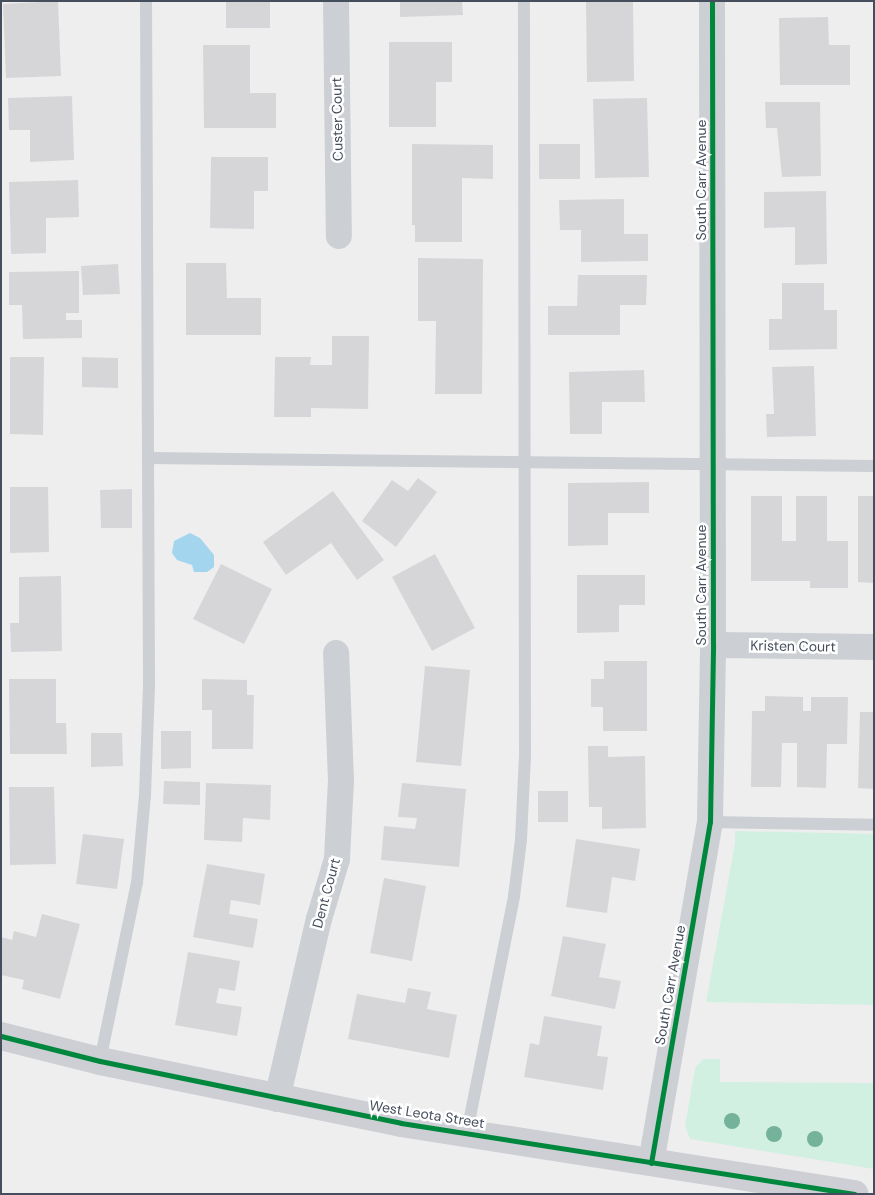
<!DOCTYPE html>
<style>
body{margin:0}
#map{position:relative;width:875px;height:1195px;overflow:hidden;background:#efeeee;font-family:"DM Sans",sans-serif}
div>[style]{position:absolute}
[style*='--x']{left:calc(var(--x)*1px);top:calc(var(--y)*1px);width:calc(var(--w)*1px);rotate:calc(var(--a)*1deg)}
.green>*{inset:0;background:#d1f0e1}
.water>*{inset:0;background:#a3d5ef}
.building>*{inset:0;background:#d6d6d9}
.lane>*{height:12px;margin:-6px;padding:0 6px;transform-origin:6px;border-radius:6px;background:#cccfd3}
.street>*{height:26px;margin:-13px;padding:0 13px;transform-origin:13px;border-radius:13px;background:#cccfd3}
.secondary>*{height:28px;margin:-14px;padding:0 14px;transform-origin:14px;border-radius:14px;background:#cdcfd4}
.cycleway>*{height:5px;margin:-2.5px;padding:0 2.5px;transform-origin:2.5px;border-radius:2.5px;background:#00873e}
.trees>*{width:16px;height:16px;margin:-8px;border-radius:50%;background:#75b29c}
span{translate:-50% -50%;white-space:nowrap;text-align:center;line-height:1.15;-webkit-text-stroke:5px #fff;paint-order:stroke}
.street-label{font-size:14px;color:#454e5c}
.frame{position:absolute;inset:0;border:2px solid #454e5c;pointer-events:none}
</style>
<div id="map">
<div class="green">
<i style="clip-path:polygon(735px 831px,874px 834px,874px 1005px,706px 1002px,735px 843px)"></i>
<i style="clip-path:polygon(703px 1059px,720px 1059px,720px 1082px,874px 1083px,874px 1169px,690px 1139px,685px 1126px,695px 1068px)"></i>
</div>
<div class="water">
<i style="clip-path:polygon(190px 533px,200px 538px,214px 555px,214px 567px,207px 572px,194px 572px,192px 565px,177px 560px,172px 553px,174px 541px)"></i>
</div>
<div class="building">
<i style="clip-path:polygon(58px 1px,61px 76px,6px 78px,3px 4px)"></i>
<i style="clip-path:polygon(226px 1px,270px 1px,270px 28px,226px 28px)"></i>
<i style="clip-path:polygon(400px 1px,462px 1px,463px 15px,400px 17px)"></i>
<i style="clip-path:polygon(586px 1px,633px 1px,634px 81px,587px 82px)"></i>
<i style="clip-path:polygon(828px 17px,829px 45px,850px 45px,850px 85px,780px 85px,779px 18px)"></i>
<i style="clip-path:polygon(389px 42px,452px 42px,452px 82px,436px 82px,436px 127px,389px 127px)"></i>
<i style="clip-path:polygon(203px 45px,250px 45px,250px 93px,276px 93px,276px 128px,204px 128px)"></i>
<i style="clip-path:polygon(72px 96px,74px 160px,30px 162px,30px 130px,9px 130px,8px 98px)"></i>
<i style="clip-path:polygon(647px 98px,649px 177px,595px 178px,593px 99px)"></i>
<i style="clip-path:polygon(765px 102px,820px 102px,821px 176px,782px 177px,777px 128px,766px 128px)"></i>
<i style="clip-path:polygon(412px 144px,493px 145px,493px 179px,462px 178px,462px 242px,415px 242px,415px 225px,412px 225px)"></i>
<i style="clip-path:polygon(539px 144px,580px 144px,580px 179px,539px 179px)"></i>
<i style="clip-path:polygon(211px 157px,268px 157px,268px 191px,254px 191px,254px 229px,210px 228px)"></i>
<i style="clip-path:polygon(78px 180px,79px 217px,46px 218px,46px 253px,11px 254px,9px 182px)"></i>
<i style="clip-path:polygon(826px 191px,827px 264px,795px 265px,795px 227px,764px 228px,764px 192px)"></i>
<i style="clip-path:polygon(624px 199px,624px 234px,648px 234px,648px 261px,581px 262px,581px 230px,560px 230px,559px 200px)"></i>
<i style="clip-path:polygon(418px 258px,483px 259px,482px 394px,435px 394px,436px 321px,418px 321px)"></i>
<i style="clip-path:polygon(186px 263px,226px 263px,227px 298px,261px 298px,261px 335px,186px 335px)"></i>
<i style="clip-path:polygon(118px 264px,120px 294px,83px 295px,81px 266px)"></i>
<i style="clip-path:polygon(79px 271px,79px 313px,66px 313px,66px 320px,82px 320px,82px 338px,23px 339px,22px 305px,9px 305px,9px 272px)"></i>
<i style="clip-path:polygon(578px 275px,647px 275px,646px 305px,620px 305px,620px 335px,548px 335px,548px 306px,577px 306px)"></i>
<i style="clip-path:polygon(782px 283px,824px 283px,824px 310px,837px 310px,837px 349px,769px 350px,769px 319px,782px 319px)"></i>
<i style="clip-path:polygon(332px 336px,369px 336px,368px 409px,311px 408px,311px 417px,274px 417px,275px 357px,311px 357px,310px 365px,332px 365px)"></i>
<i style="clip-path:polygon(10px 357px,44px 357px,43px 435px,10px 434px)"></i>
<i style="clip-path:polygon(82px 357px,118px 358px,118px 388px,82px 387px)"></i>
<i style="clip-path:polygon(814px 366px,816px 436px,767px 437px,766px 414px,774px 414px,772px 367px)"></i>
<i style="clip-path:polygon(644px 370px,645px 402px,602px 402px,602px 434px,570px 434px,569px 372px)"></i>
<i style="clip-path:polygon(418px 478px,437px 492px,396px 547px,362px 521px,392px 480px,408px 491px)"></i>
<i style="clip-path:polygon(649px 482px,649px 513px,608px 513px,608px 545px,568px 546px,568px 483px)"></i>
<i style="clip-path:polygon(10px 487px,48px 487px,49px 552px,10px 553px)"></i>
<i style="clip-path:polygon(132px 489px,132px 528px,101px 528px,100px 490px)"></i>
<i style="clip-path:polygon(333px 491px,384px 560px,357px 580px,331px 543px,286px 575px,263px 542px)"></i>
<i style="clip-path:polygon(751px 496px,782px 496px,782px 541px,796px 541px,796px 496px,827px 496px,827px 541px,848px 541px,848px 588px,810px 588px,810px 581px,751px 581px)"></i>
<i style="clip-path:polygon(858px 496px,874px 496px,874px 583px,858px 582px)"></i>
<i style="clip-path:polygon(435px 554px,475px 628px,432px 651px,392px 577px)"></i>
<i style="clip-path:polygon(221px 564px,272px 589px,244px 644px,193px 619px)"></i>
<i style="clip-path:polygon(577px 575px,645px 575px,645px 605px,619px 605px,619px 632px,577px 633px)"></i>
<i style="clip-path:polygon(61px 576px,62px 651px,11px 652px,10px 623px,19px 623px,19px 577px)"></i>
<i style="clip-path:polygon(604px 661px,647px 661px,647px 731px,603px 731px,603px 707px,591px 707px,591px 679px,604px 679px)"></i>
<i style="clip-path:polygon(425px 666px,470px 670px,461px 766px,416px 762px)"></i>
<i style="clip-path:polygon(9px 679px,56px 679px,56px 723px,66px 723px,67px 754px,10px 754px)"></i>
<i style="clip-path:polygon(202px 679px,247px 680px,247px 695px,254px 695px,253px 749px,212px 749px,212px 710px,202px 710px)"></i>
<i style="clip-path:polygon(765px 696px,803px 697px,803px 711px,811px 711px,811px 697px,848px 697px,847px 744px,827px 744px,826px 788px,797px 787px,797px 743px,782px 743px,781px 787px,751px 787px,752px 711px,765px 711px)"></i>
<i style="clip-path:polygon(860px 712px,874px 712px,874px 789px,858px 788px)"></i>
<i style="clip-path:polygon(161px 731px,191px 731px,191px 768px,161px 769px)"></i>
<i style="clip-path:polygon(91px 733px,122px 733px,123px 766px,91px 767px)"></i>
<i style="clip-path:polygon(588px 746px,608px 746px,608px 757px,645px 756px,646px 828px,602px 829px,602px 807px,589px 807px)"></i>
<i style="clip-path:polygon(164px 781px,200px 782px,200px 805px,163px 804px)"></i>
<i style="clip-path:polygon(206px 783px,271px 785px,270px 820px,243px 818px,242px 842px,204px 840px)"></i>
<i style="clip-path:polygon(402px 783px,466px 789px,459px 867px,381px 860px,384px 826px,415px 829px,417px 818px,398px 817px)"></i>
<i style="clip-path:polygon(9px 787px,54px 787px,56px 864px,10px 865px)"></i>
<i style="clip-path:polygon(538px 791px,568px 791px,568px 822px,538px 822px)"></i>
<i style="clip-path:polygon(83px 834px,124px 839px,117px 889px,76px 884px)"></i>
<i style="clip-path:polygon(576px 839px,640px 849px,635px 881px,612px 877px,607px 913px,566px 907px)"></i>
<i style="clip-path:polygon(207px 864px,265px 874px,260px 905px,231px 900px,229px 914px,258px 919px,253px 948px,193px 937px)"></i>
<i style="clip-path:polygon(384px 878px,426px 886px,412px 961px,370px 953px)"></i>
<i style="clip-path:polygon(42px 914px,80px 924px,60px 999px,22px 989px,24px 980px,1px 975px,1px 937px,12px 940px,14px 931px,36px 937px)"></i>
<i style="clip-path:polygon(563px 936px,606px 944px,599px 977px,621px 981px,615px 1009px,551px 996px)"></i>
<i style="clip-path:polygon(188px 952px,240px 961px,235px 991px,219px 988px,216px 1003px,242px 1007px,237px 1036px,175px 1025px)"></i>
<i style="clip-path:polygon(408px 988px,431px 992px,427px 1009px,457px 1015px,449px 1058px,348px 1039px,357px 994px,405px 1003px)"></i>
<i style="clip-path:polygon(544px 1016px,602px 1026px,597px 1056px,608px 1057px,603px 1090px,524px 1077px,530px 1043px,539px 1045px)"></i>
</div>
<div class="lane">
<i style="--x:148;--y:458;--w:726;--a:0.63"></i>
<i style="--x:710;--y:822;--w:164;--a:1"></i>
<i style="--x:100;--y:1061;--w:182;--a:-78.3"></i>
<i style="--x:137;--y:883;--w:88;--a:-84.8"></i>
<i style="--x:145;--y:795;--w:111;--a:-87.9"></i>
<i style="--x:149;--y:684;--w:683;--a:-90.25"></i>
<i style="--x:467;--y:1132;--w:241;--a:-78.7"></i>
<i style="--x:514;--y:896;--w:56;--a:-82.9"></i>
<i style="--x:521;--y:840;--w:85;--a:-87.3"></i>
<i style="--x:525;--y:755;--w:754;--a:-90.08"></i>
</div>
<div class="street">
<i style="--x:336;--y:1;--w:235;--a:89.3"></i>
<i style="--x:713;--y:645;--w:161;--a:0.7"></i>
<i style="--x:277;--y:1099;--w:185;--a:-76.9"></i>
<i style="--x:319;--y:919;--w:63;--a:-73.3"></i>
<i style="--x:337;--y:859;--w:78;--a:-87.1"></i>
<i style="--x:341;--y:781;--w:128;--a:-92.2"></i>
<i style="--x:651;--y:1163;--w:346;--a:-80.2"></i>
<i style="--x:710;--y:822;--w:177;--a:-89"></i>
<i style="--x:713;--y:645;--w:644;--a:-90.09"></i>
</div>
<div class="secondary">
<i style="--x:1;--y:1036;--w:102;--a:14.2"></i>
<i style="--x:100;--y:1061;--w:307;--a:11.6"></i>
<i style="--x:401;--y:1123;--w:459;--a:8.9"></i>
</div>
<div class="cycleway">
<i style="--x:1;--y:1036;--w:102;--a:14.2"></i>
<i style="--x:100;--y:1061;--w:307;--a:11.6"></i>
<i style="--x:401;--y:1123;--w:459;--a:8.9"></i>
<i style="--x:651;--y:1163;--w:346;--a:-80.2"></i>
<i style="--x:710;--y:822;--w:177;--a:-89"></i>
<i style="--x:713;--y:645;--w:644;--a:-90.09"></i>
</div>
<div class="trees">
<i style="left:732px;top:1121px"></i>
<i style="left:774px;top:1134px"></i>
<i style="left:815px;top:1139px"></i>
</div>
<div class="street-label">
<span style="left:337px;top:119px;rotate:-91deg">Custer Court</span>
<span style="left:701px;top:180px;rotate:-90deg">South Carr Avenue</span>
<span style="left:701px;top:585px;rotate:-90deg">South Carr Avenue</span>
<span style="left:793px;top:646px;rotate:1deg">Kristen Court</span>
<span style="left:326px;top:893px;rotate:-75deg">Dent Court</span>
<span style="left:670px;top:985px;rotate:-80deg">South Carr Avenue</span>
<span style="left:427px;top:1114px;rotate:9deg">West Leota Street</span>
</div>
<div class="frame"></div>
</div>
